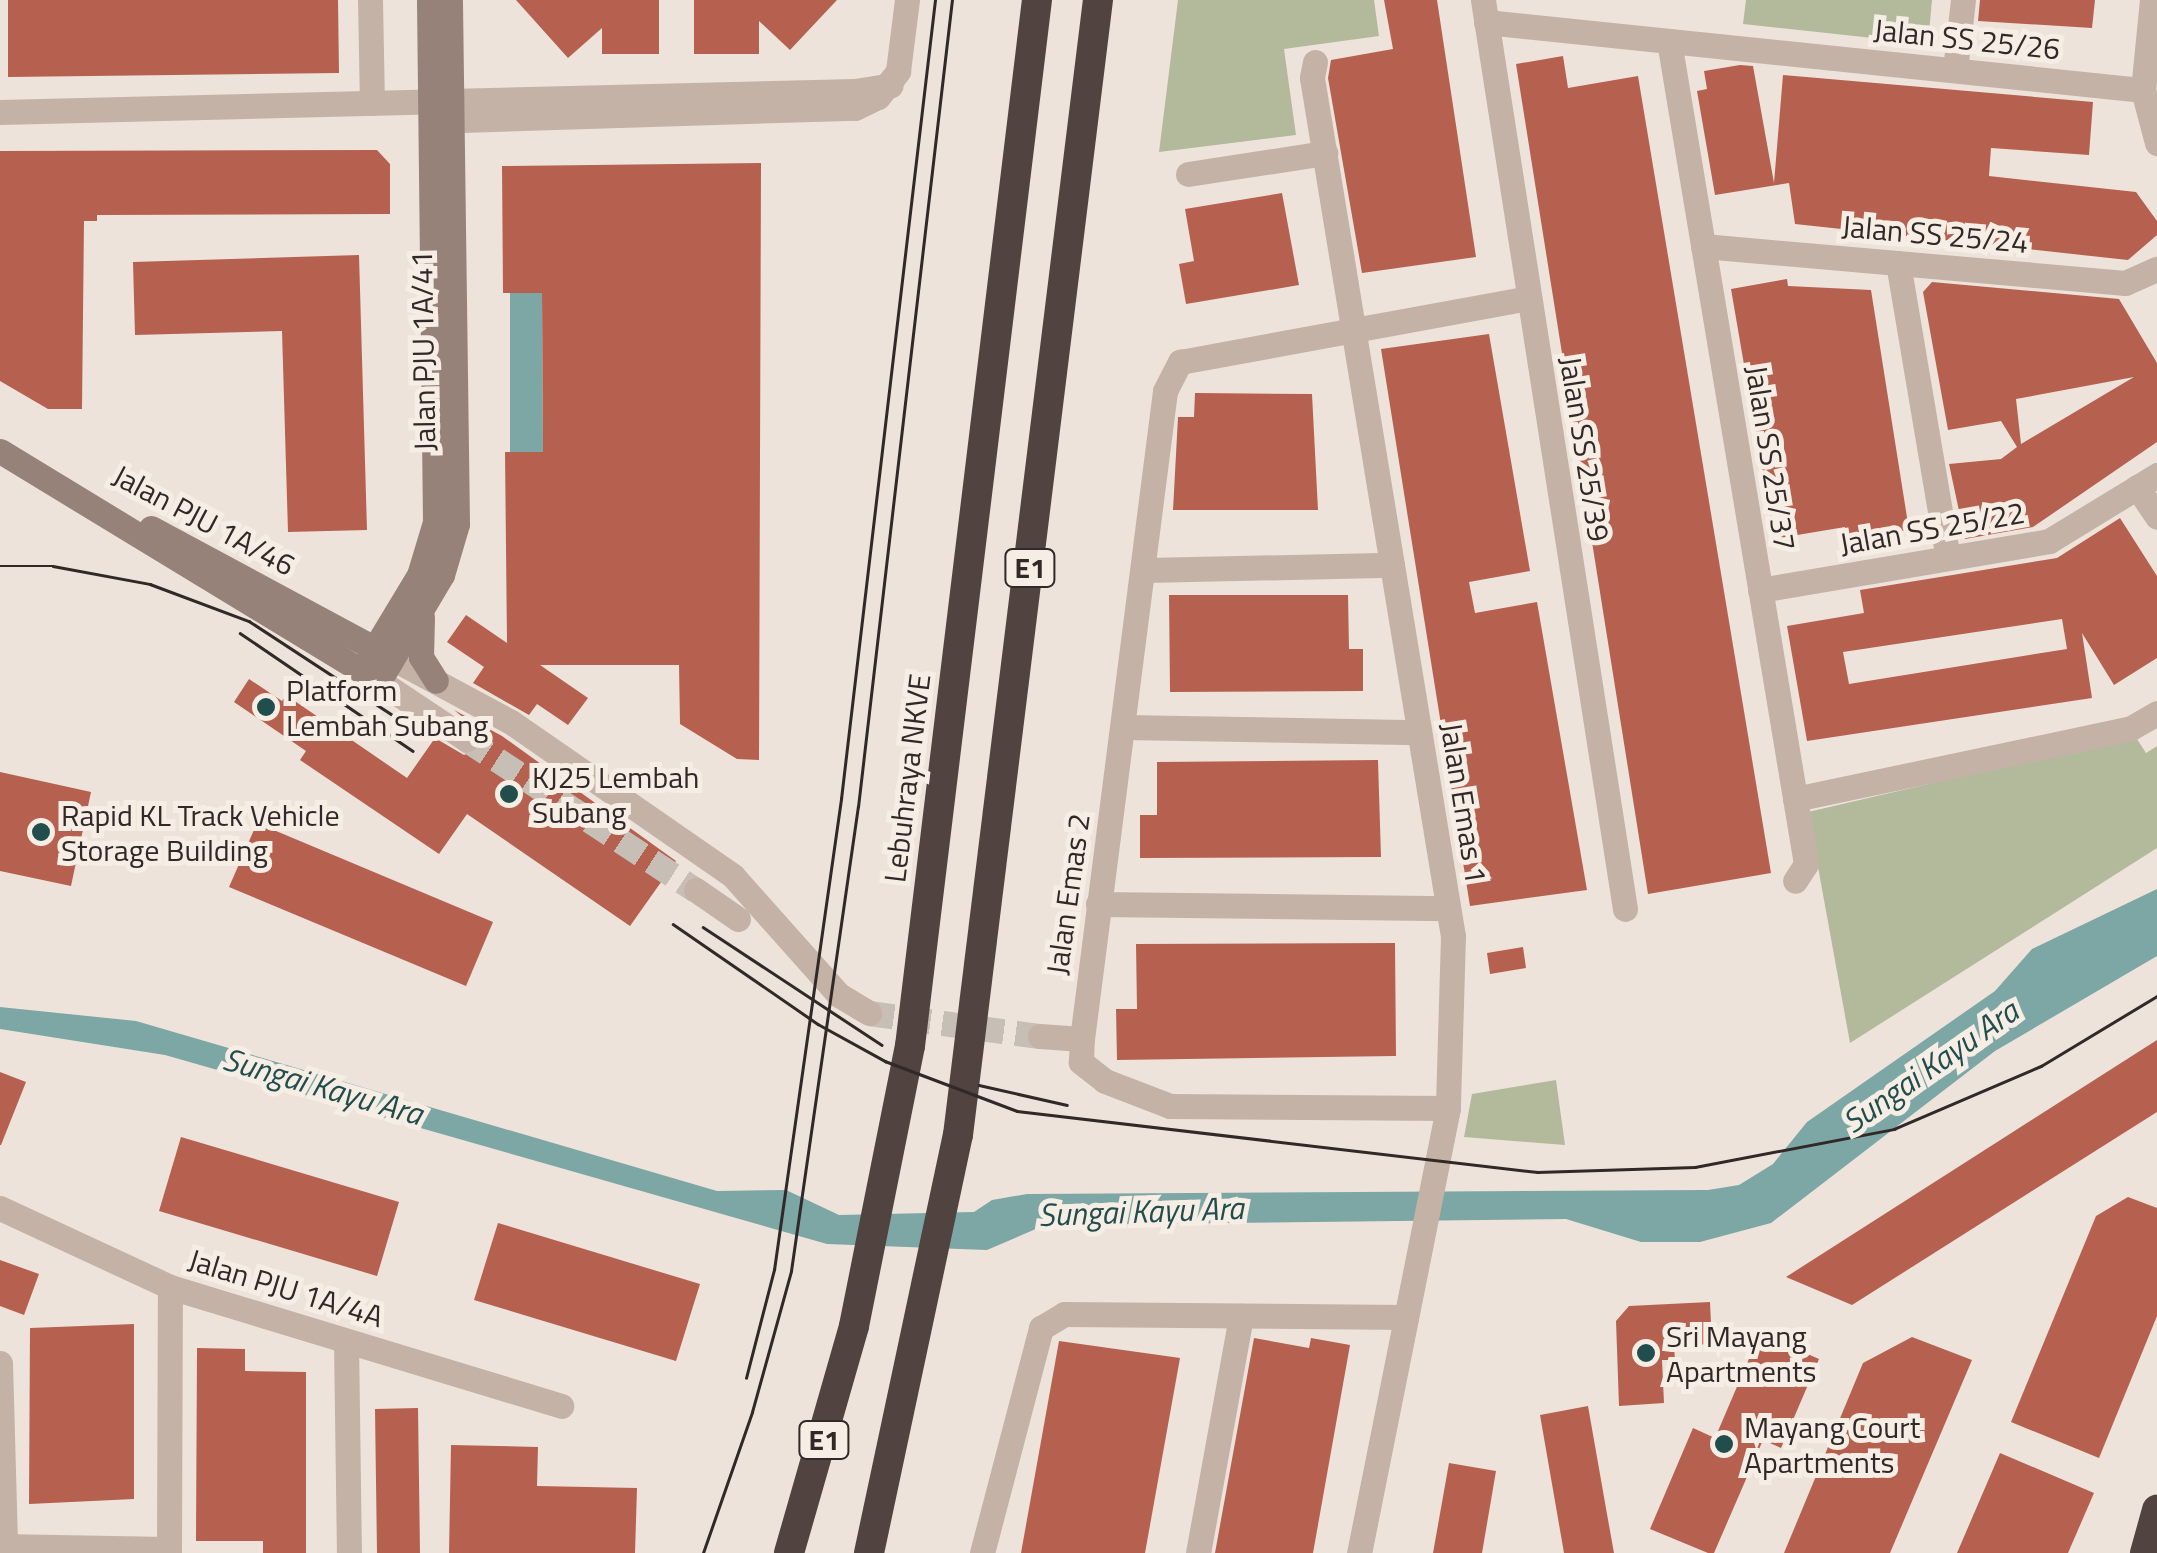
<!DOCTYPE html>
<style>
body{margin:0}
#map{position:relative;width:2157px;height:1553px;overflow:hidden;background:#ede3da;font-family:"Titillium Web",sans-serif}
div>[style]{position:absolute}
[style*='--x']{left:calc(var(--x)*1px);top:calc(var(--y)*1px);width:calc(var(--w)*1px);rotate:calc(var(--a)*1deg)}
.green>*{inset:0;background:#b3ba9c}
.water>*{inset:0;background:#7ca7a5}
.building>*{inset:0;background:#b6604f}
.street-tunnel>*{height:25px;margin-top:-12.5px;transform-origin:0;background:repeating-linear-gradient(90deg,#c7beb6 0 25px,transparent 0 37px)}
.street>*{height:25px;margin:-12.5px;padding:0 12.5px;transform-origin:12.5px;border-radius:12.5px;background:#c4b2a7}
.secondary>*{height:25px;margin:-12.5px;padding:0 12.5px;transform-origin:12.5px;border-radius:12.5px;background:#978279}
.highway>*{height:30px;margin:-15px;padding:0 15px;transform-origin:15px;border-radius:15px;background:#51433f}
.tram>*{height:2.5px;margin:-1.25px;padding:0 1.25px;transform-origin:1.25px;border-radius:1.25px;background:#312927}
.dots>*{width:28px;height:28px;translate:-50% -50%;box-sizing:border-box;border:5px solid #f6ede5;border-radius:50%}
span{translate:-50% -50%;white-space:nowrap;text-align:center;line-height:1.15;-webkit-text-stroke:10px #f6ede5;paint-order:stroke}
.shield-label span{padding:2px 8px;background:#f6ede5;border:2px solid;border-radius:8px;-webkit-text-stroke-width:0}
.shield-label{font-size:28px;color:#312927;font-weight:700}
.street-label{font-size:30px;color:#312927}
.poi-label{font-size:30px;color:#312927}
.left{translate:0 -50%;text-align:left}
.water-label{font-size:32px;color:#224d4d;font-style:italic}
</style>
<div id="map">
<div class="green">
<i style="clip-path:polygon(1178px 0,1374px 0,1379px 36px,1284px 49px,1296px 135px,1159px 152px)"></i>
<i style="clip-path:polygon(1746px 0,1932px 0,1928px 44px,1743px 24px)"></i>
<i style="clip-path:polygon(2135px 736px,2146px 753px,2157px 746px,2157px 848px,1850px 1043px,1808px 812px)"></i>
<i style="clip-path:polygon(1556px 1080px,1565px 1145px,1464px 1137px,1472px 1094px)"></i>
</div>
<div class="water">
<i style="clip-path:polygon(510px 293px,542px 293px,543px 452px,510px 452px)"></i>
<i style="clip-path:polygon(2157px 889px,2157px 956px,1995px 1051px,1771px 1223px,1700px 1242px,1641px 1242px,1566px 1219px,1045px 1225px,987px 1250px,827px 1244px,165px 1055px,0 1029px,0 1007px,136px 1021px,717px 1191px,786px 1190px,839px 1215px,974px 1212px,992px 1200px,1027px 1194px,1708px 1190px,1739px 1185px,1773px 1164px,1807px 1122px,1995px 991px,2032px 949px)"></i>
</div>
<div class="building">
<i style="clip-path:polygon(8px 0,338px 0,339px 73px,8px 77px)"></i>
<i style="clip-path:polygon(516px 0,659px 0,659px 54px,602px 54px,602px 28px,568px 58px)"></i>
<i style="clip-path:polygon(694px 0,837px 0,790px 50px,759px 21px,759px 54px,694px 54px)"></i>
<i style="clip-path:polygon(1384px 0,1437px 0,1476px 257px,1362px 273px,1328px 78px,1331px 60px,1393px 49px)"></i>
<i style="clip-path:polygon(1980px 0,2095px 0,2092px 28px,1978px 21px)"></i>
<i style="clip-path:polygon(1563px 56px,1568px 88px,1638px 76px,1771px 873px,1648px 894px,1516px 64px)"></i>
<i style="clip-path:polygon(1740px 65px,1753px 66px,1774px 183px,1783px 75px,2093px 102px,2089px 155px,1991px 148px,1989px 176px,2136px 192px,2157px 221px,2157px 235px,2128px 260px,1795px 224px,1789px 183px,1715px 195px,1697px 91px,1707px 89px,1704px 71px)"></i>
<i style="clip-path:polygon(377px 150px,390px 164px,390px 214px,97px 215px,97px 221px,84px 221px,82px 409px,48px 409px,0 381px,0 151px)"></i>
<i style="clip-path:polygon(761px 163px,759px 760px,737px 759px,680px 724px,679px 665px,540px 665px,588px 698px,568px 725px,537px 704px,529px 715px,473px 683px,484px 667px,447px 642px,466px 615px,507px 643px,505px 452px,543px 452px,542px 293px,503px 293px,502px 166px)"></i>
<i style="clip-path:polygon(1282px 193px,1299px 285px,1186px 304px,1179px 264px,1194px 261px,1185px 209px)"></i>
<i style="clip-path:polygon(359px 255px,367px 530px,288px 532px,282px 331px,135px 335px,133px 262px)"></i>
<i style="clip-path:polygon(1787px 279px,1788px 286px,1871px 290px,1909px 530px,1847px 540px,1845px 527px,1774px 539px,1731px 289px)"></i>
<i style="clip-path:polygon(evenodd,1932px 282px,2119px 299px,2157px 363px,2157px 442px,2033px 527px,1965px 539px,1949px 464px,2001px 459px,2017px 447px,2001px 421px,1948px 430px,1923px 292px,1932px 282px,2134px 377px,2053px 425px,2021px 444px,2016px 399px,2134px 377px)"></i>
<i style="clip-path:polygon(1489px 334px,1530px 571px,1469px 582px,1475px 613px,1537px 602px,1587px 890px,1470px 906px,1381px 349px)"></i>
<i style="clip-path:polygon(1195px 393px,1312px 394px,1318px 510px,1173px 510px,1178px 417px,1194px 417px)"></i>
<i style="clip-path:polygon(evenodd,2120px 518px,2157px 576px,2157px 658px,2114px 685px,2082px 633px,2092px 698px,1807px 741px,1787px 626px,1864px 613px,1860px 590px,2057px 558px,2120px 518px,2062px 619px,2067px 649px,1849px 684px,1843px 652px,2062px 619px)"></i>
<i style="clip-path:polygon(1169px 595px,1348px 595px,1349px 649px,1363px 649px,1363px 691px,1170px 692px)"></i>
<i style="clip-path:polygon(249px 679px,282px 701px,286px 695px,407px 778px,435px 738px,464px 755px,479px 749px,480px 731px,454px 710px,502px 736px,676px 861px,630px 926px,467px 814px,439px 854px,300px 760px,306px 751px,234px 702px)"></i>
<i style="clip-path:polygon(1378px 760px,1381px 857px,1140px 858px,1140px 815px,1157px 815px,1157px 762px)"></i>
<i style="clip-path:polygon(0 772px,91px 792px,71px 886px,0 871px)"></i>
<i style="clip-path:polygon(257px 823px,493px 922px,466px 986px,229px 887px)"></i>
<i style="clip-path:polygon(1395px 943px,1396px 1056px,1117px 1060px,1116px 1009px,1137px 1009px,1136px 944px)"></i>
<i style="clip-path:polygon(1523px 947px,1526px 968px,1490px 974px,1487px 953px)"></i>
<i style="clip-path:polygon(2157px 1040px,2157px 1112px,1852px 1305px,1786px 1277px)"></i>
<i style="clip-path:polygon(0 1072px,26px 1082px,1px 1145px,0 1145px)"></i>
<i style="clip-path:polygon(181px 1137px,399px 1202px,377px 1276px,159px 1211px)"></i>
<i style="clip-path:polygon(2128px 1197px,2157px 1208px,2157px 1316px,2099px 1458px,2011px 1422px,2096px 1216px)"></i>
<i style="clip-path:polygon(498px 1223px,700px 1284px,676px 1361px,474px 1300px)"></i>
<i style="clip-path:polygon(0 1260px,39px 1274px,24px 1315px,0 1306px)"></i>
<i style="clip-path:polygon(1710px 1302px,1712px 1344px,1674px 1346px,1675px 1360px,1662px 1360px,1664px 1403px,1619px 1406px,1616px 1321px,1629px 1306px)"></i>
<i style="clip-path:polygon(134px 1324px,134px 1499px,29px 1504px,30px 1328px)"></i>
<i style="clip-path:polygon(1760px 1333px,1819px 1359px,1781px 1448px,1763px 1440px,1714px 1553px,1708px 1553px,1650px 1529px,1693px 1428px,1715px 1438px)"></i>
<i style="clip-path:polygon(1912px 1337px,1972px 1360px,1890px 1553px,1784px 1553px,1863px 1363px)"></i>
<i style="clip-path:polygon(1254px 1338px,1309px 1348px,1311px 1338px,1350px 1345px,1313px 1553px,1215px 1553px)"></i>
<i style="clip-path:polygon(1059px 1341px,1180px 1358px,1145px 1553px,1021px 1553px)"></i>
<i style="clip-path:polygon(197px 1348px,245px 1349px,245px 1371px,306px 1372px,306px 1553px,263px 1553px,263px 1541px,196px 1541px)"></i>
<i style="clip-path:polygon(1588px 1406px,1607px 1514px,1614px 1553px,1564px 1553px,1540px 1415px)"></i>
<i style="clip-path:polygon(418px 1408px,420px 1553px,377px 1553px,375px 1409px)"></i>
<i style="clip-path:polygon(451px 1445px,538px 1447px,537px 1486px,637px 1488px,635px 1553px,449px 1553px)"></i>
<i style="clip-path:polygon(2000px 1453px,2094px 1493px,2068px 1553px,1957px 1553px)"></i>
<i style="clip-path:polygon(1449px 1463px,1496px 1471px,1482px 1553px,1433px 1553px)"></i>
</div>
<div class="street-tunnel">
<i style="--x:466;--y:739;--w:275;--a:33.3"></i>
<i style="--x:869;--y:1013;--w:173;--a:7.7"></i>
</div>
<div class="street">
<i style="--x:370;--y:0;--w:103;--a:88.9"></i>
<i style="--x:1483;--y:0;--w:920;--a:81.12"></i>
<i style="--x:2152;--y:0;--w:90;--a:95.7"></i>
<i style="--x:2143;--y:90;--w:55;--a:75.2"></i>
<i style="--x:1486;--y:22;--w:661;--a:5.91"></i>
<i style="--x:1669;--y:41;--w:834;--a:80.55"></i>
<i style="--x:1806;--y:864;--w:20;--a:123"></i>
<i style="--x:1315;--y:62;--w:16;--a:101"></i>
<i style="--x:1312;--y:78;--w:870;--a:80.67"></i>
<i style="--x:1453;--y:936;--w:172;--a:91.7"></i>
<i style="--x:1448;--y:1108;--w:454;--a:101.3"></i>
<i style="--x:1955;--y:70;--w:70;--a:-83.5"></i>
<i style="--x:0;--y:112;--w:855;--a:-1.41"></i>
<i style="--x:855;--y:91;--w:36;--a:-9"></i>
<i style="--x:431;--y:121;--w:424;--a:-1.8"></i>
<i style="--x:855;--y:108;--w:25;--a:-26"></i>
<i style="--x:878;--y:97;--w:33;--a:-52"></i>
<i style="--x:898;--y:71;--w:72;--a:-82.8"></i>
<i style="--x:1188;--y:174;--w:139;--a:-8.7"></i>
<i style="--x:1703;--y:246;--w:424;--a:5"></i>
<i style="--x:2125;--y:283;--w:35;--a:-24"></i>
<i style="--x:1898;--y:263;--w:299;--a:80.4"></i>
<i style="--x:2137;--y:487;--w:36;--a:56"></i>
<i style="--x:1145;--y:570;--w:247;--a:-1.2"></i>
<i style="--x:1760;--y:590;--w:293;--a:-9.6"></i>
<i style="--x:2049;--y:541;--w:127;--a:-31.4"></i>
<i style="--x:392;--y:658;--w:135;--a:28.3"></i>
<i style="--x:511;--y:722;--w:270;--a:34.7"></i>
<i style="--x:733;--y:876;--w:159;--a:48.3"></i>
<i style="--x:839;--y:995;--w:35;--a:31"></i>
<i style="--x:379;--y:681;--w:105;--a:33.7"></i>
<i style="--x:1124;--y:727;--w:295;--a:1"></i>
<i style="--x:1795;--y:799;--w:343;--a:-11.9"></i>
<i style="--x:2131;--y:728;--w:30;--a:-30"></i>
<i style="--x:696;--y:890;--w:51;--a:34.6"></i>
<i style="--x:1098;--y:904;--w:350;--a:0.7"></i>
<i style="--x:1040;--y:1036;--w:42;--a:4.1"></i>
<i style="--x:1448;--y:1108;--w:278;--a:-179.6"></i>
<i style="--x:1170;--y:1106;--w:70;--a:-159"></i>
<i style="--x:1105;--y:1081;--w:31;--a:-142"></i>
<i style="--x:1081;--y:1062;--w:23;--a:-88"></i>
<i style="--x:1082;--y:1039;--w:653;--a:-82.7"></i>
<i style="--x:1165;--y:391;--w:33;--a:-63"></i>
<i style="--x:1180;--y:362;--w:355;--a:-10.4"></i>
<i style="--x:0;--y:1208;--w:187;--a:24.9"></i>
<i style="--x:170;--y:1287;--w:409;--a:16.9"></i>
<i style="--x:346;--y:1341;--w:212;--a:89.2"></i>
<i style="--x:0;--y:1363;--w:183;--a:88.4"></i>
<i style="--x:0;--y:1546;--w:169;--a:1"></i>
<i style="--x:169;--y:1553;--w:266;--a:-89.8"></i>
<i style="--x:982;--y:1553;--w:233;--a:-75.3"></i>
<i style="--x:1041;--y:1328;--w:27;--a:-31"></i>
<i style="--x:1064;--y:1314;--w:342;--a:0.5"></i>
<i style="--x:1198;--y:1553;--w:241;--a:-79.7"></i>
</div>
<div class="secondary">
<i style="--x:0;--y:451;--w:443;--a:31.3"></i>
<i style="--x:379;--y:681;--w:123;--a:-59.3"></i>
<i style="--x:442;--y:575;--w:53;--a:-73.6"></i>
<i style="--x:457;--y:524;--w:524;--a:-90.77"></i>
<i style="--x:151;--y:528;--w:270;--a:28.3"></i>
<i style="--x:422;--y:617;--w:40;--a:91.4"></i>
<i style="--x:421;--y:657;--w:28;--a:58"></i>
<i style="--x:361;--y:671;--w:112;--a:-58.9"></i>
<i style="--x:419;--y:575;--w:55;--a:-73.2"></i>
<i style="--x:435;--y:522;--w:522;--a:-90.66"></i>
</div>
<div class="highway">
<i style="--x:789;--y:1553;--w:236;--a:-74"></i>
<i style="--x:854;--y:1326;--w:286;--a:-78.7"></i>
<i style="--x:910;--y:1046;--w:1054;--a:-83.08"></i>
<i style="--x:869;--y:1553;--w:427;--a:-78"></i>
<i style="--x:958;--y:1135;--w:1144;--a:-82.97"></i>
<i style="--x:2145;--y:1553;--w:45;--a:-74.4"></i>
</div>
<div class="tram">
<i style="--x:0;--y:566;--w:53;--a:0"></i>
<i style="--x:53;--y:566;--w:99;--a:10.5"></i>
<i style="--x:150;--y:584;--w:106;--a:20.5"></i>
<i style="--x:249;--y:621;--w:210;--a:33.2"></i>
<i style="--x:240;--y:633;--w:209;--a:34.3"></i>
<i style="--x:673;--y:924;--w:176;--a:34.6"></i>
<i style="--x:818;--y:1024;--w:77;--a:28.9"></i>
<i style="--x:885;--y:1061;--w:141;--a:20.7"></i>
<i style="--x:1017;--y:1111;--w:524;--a:6.69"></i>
<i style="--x:1537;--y:1172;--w:158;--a:-1.8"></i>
<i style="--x:1695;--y:1167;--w:203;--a:-10.8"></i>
<i style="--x:1894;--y:1129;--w:160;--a:-23.2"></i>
<i style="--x:2041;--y:1066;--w:135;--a:-31.1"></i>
<i style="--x:703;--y:927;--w:214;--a:33.4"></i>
<i style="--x:979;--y:1085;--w:90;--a:12.8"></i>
<i style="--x:746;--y:1378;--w:112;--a:-75.5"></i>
<i style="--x:774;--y:1270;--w:476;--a:-81.9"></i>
<i style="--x:841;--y:799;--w:805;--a:-83.29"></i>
<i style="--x:703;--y:1553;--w:149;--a:-70.8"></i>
<i style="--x:752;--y:1412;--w:146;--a:-74.5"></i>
<i style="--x:791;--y:1271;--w:469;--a:-81.8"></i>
<i style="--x:858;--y:807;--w:812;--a:-83.36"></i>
</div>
<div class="dots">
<i style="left:266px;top:707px;background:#224d4d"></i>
<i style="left:509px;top:794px;background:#224d4d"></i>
<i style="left:41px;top:832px;background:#224d4d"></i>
<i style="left:1646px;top:1353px;background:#224d4d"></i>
<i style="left:1724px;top:1444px;background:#224d4d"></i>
</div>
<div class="shield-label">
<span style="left:1030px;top:568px">E1</span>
<span style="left:824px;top:1440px">E1</span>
</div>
<div class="street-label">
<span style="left:1967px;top:39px;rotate:6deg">Jalan SS 25/26</span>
<span style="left:1935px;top:234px;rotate:5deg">Jalan SS 25/24</span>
<span style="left:423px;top:351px;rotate:-91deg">Jalan PJU 1A/41</span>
<span style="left:1585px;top:449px;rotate:81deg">Jalan SS 25/39</span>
<span style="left:1771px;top:458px;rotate:81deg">Jalan SS 25/37</span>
<span style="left:204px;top:520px;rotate:28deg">Jalan PJU 1A/46</span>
<span style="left:1932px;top:528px;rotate:-10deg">Jalan SS 25/22</span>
<span style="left:907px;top:778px;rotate:-83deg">Lebuhraya NKVE</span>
<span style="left:1464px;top:803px;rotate:81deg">Jalan Emas 1</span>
<span style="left:1068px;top:894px;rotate:-82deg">Jalan Emas 2</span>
<span style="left:286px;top:1288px;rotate:17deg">Jalan PJU 1A/4A</span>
</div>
<div class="poi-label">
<span class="left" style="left:286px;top:707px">Platform<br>Lembah Subang</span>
<span class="left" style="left:532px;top:794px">KJ25 Lembah<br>Subang</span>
<span class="left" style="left:61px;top:832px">Rapid KL Track Vehicle<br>Storage Building</span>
<span class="left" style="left:1666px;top:1353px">Sri Mayang<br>Apartments</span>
<span class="left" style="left:1744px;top:1444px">Mayang Court<br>Apartments</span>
</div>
<div class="water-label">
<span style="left:1930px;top:1066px;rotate:-35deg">Sungai Kayu Ara</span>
<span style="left:323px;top:1086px;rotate:16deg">Sungai Kayu Ara</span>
<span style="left:1141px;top:1211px;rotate:-2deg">Sungai Kayu Ara</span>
</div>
</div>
